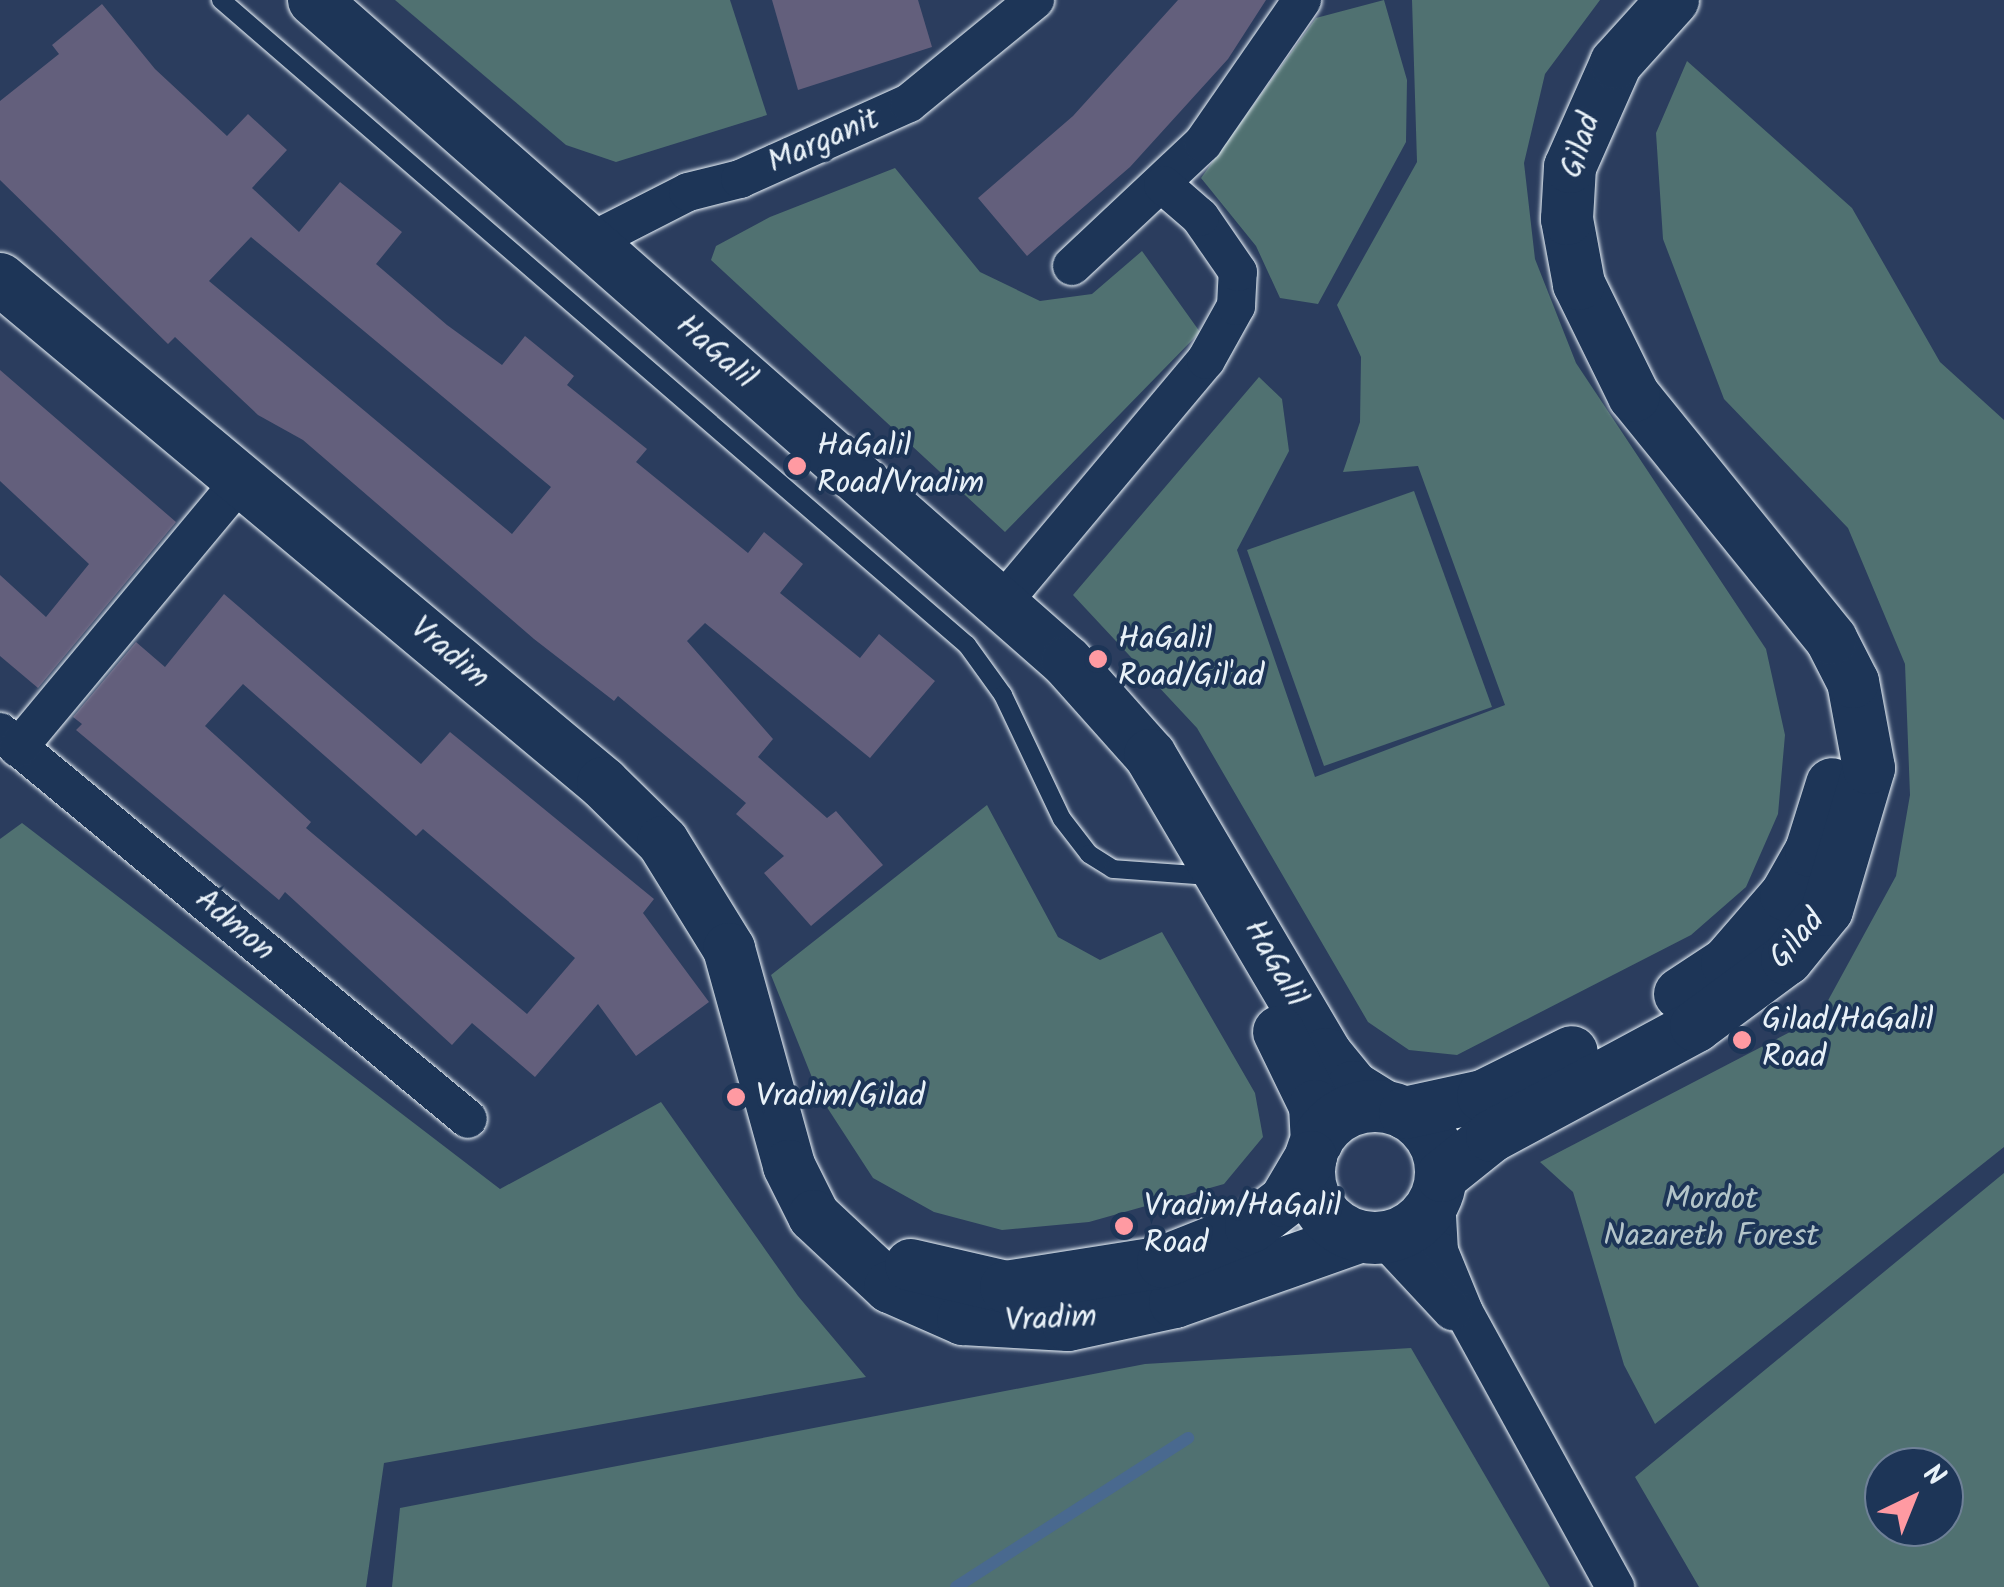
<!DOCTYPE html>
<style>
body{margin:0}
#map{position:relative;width:2004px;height:1587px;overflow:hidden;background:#2b3d5e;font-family:Kalam,sans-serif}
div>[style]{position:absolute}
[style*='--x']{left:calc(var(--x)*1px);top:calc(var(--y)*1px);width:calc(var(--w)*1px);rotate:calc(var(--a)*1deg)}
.green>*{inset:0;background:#507171}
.stream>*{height:12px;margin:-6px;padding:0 6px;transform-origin:6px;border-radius:6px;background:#49698f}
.building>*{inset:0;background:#635f7c}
.roads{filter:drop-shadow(0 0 2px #e8f1f8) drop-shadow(0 0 2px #e8f1f8)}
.lane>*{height:18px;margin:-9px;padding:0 9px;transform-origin:9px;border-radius:9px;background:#1d3557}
.street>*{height:38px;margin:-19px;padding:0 19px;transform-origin:19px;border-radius:19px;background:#1d3557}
.secondary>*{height:52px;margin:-26px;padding:0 26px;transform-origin:26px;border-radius:26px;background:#1d3557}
.secondary>.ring{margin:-26px;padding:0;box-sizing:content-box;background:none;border:52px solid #1d3557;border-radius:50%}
.dots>*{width:28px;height:28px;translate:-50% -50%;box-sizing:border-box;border:5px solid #1d3557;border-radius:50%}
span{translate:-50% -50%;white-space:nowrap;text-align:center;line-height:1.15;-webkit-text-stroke:8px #1d3557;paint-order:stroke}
.street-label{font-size:32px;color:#e8f1f8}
.poi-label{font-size:32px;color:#e8f1f8}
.left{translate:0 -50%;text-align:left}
.park-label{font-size:32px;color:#b3c4c9}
.north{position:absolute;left:1864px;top:1447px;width:100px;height:100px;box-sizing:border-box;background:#1d3557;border:2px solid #6e8097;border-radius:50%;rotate:43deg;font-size:28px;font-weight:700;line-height:40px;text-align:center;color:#e8f1f8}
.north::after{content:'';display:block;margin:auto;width:35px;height:45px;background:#ff9aa2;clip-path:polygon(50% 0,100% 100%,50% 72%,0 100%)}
</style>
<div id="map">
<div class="green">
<i style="clip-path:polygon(395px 0,730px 0,767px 115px,616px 162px,566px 145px)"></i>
<i style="clip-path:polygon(1384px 0,1407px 80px,1406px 142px,1318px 304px,1280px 298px,1256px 246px,1201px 178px,1316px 18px)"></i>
<i style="clip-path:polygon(1412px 0,1600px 0,1545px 74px,1524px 163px,1535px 259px,1576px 363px,1766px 649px,1785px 735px,1778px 814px,1746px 887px,1691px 935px,1457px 1055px,1409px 1050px,1368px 1022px,1197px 728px,1073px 595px,1259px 377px,1282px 399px,1289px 451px,1237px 550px,1315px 777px,1505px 705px,1418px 466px,1343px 472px,1360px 422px,1361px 357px,1337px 305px,1417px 162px)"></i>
<i style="clip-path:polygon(1687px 61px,1852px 208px,1940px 362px,2004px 420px,2004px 1147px,1655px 1424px,1624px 1365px,1573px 1192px,1540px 1162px,1819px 1017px,1896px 876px,1910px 795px,1905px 664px,1848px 528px,1724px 399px,1663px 239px,1656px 133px)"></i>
<i style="clip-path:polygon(895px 168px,980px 272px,1040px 301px,1092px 294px,1142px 251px,1200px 332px,1005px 532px,711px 260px,716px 246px,770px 217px)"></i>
<i style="clip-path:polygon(1414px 491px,1492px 707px,1324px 766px,1247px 550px)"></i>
<i style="clip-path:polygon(987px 805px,1058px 937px,1100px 960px,1162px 932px,1255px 1093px,1263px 1137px,1224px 1184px,1089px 1222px,1002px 1230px,934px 1212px,873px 1178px,819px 1095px,771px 975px)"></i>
<i style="clip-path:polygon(22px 823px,500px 1189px,661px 1102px,798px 1296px,866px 1377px,384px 1463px,366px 1587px,0 1587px,0 839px)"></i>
<i style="clip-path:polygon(evenodd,2004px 1173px,2004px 1587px,1699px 1587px,1635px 1477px,2004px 1173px,1884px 1467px,1944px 1467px,1944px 1527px,1884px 1527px,1884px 1467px)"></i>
<i style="clip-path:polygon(1411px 1348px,1550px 1587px,392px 1587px,400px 1508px,1145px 1364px)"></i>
</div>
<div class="stream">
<i style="--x:956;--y:1587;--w:276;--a:-32.7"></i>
</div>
<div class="building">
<i style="clip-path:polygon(772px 0,918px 0,932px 47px,798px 90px)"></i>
<i style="clip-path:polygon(1178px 0,1266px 0,1228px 59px,1130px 167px,1027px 256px,978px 198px,1073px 116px)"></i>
<i style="clip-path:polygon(evenodd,102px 4px,155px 69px,227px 136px,248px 114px,287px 150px,252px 188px,299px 232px,340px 182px,402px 232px,376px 264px,447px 325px,502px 365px,525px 336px,574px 376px,567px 385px,647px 449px,636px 462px,748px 553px,764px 532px,803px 564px,780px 593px,860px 658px,879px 634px,935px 681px,870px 758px,705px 623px,687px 641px,773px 739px,758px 757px,827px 818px,836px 811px,883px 865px,811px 926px,764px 873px,784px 856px,736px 814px,746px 803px,618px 696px,614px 701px,534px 639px,303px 440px,258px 415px,175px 337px,168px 344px,0 180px,0 101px,59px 54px,52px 45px,102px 4px,251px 237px,551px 487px,512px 534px,209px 281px,251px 237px)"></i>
<i style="clip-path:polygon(0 370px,176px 522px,38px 688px,0 656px,0 575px,46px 617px,89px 564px,0 481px)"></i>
<i style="clip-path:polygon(evenodd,224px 594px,421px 764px,450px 732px,654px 899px,643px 913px,709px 1002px,636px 1056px,598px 1004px,535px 1077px,472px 1023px,452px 1045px,285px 892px,279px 900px,76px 730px,82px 724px,73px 717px,136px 642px,165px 667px,224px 594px,243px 684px,416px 836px,423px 829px,575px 958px,527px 1014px,306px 828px,311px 822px,205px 726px,243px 684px)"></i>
</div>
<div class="roads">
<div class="lane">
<i style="--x:221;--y:0;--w:986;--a:40.85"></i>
<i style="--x:967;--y:645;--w:62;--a:54.2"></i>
<i style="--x:1003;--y:695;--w:137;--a:64.6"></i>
<i style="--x:1062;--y:819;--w:44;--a:52.4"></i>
<i style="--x:1089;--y:854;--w:28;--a:32"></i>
<i style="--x:1113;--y:869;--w:84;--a:4.1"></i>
</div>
<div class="street">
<i style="--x:588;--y:243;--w:112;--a:-27"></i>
<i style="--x:688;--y:192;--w:54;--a:-14"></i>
<i style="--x:740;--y:179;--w:185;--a:-24.2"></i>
<i style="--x:909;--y:103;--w:163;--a:-39.3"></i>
<i style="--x:1072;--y:266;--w:180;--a:-43.2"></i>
<i style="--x:1203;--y:143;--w:174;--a:-55.3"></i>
<i style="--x:1002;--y:603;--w:317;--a:-50"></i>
<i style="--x:1206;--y:360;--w:62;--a:-60.9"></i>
<i style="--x:1236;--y:306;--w:34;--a:-87"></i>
<i style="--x:1238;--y:272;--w:67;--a:-124.6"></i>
<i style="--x:1200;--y:217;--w:49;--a:-139.1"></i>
<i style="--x:0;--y:732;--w:607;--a:39.59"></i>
<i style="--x:18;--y:748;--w:349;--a:-50.2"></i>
<i style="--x:1436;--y:1198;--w:53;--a:86.8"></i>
<i style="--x:1439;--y:1251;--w:66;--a:67.7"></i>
<i style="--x:1464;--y:1312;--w:314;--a:61.2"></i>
<i style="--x:1384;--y:1238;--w:100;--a:47"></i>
</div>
<div class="secondary">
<i style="--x:314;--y:0;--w:1003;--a:41.32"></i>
<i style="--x:1067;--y:662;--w:125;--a:48.3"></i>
<i style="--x:1150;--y:755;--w:347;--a:59.5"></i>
<i style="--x:1326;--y:1054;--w:43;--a:50.7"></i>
<i style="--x:1353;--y:1087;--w:36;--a:32"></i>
<i style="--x:0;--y:279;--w:786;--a:39.89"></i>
<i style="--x:603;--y:783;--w:84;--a:44.5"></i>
<i style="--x:663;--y:842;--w:126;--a:58.3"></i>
<i style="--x:729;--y:949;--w:225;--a:74.5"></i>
<i style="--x:789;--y:1166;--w:56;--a:63.4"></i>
<i style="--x:814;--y:1216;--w:104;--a:43.1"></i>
<i style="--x:890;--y:1287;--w:80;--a:23.7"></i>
<i style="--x:963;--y:1319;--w:105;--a:3.3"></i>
<i style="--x:1068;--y:1325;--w:109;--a:-12.1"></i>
<i style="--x:1175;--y:1302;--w:195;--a:-19.5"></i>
<i style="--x:1680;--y:994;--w:56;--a:-33.4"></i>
<i style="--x:1727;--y:963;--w:90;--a:-49.1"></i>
<i style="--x:1786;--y:895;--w:51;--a:-60.4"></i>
<i style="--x:1811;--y:851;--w:70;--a:-72.6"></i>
<i style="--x:1279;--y:1032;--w:82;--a:64.1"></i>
<i style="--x:1315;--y:1106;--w:36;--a:87"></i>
<i class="ring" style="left:1309px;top:1106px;width:80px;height:80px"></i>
<i style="--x:1405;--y:1113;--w:80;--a:-12.3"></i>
<i style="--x:1483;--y:1096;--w:99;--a:-26.3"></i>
<i style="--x:1442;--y:1176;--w:64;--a:-38.7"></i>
<i style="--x:1492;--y:1136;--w:232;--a:-28.3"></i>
<i style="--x:1696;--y:1026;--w:113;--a:-36.4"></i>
<i style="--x:1787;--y:959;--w:63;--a:-50.8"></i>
<i style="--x:1827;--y:910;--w:148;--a:-73.5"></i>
<i style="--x:1869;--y:768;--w:87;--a:-100.5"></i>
<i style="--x:1853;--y:682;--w:48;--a:-117.1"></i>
<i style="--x:1831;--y:639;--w:313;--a:-129"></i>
<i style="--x:1634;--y:396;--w:125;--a:-116.2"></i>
<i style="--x:1579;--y:284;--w:66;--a:-100.5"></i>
<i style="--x:1567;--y:219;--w:52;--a:-86.7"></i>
<i style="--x:1570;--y:167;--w:114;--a:-66.1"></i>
<i style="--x:1616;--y:63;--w:85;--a:-47.9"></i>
<i style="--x:911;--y:1265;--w:98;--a:13"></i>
<i style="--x:1006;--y:1287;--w:159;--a:-9"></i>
<i style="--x:1163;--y:1262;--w:95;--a:-21.7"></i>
<i style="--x:1251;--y:1227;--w:43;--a:-37.4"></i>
<i style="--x:1285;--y:1201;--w:51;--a:-59.4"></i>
</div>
</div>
<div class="dots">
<i style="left:797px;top:466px;background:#ff9aa2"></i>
<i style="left:1098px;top:659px;background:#ff9aa2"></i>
<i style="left:1742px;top:1040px;background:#ff9aa2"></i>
<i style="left:736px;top:1097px;background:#ff9aa2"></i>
<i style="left:1124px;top:1226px;background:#ff9aa2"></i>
</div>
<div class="street-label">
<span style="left:824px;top:142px;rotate:-24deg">Marganit</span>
<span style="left:1582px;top:146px;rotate:-73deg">Gilad</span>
<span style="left:715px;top:353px;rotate:41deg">HaGalil</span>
<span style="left:449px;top:654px;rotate:40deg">Vradim</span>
<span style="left:234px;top:926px;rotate:40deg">Admon</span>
<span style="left:1798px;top:940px;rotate:-49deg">Gilad</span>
<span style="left:1274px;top:964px;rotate:60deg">HaGalil</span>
<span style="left:1051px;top:1320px;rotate:-3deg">Vradim</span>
</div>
<div class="poi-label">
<span class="left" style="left:817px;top:466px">HaGalil<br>Road/Vradim</span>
<span class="left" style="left:1118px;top:659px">HaGalil<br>Road/Gil'ad</span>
<span class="left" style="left:1762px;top:1040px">Gilad/HaGalil<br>Road</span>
<span class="left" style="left:756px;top:1097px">Vradim/Gilad</span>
<span class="left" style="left:1144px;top:1226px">Vradim/HaGalil<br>Road</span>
</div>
<div class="park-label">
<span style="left:1711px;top:1219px">Mordot<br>Nazareth Forest</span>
</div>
<div class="north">N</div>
</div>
